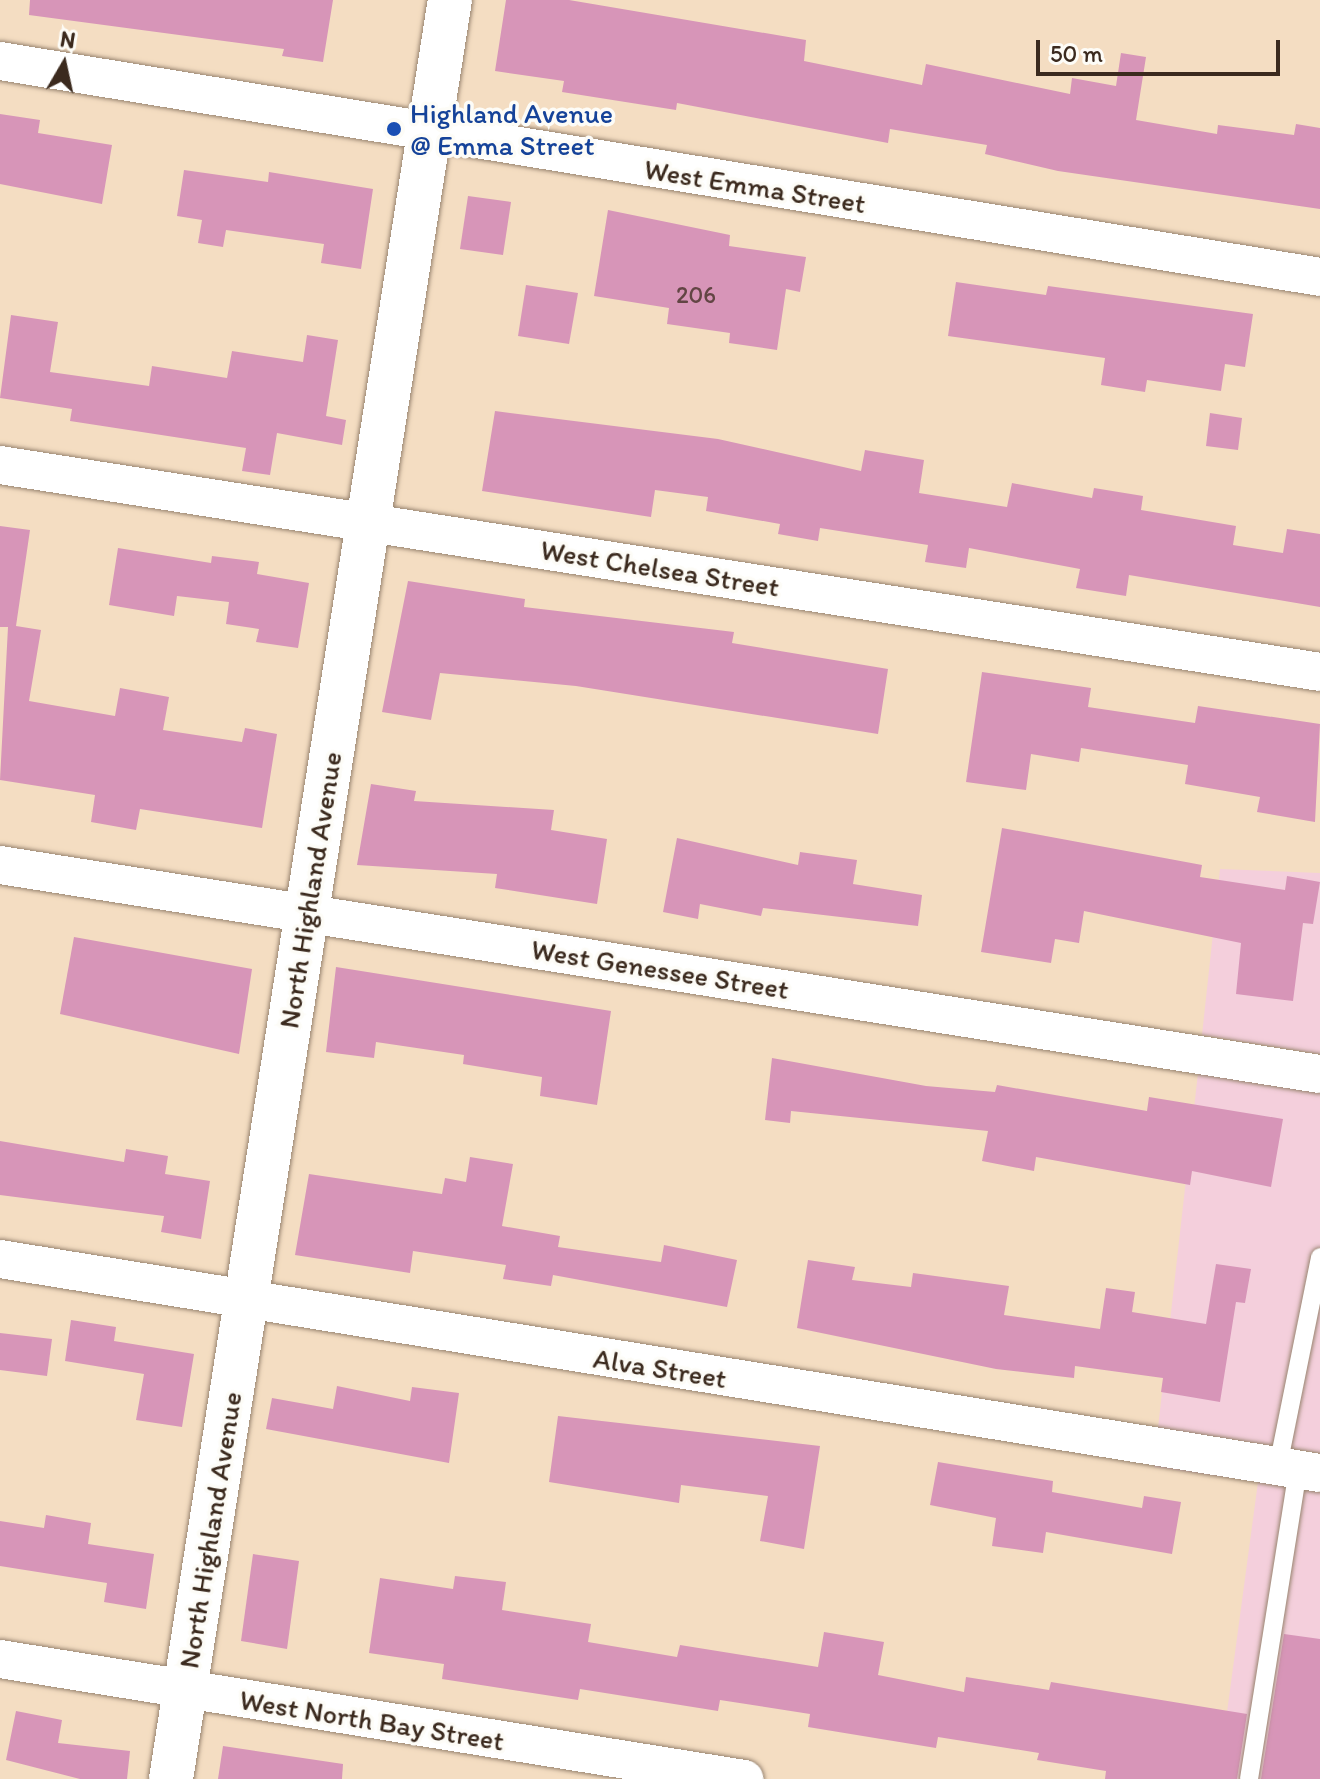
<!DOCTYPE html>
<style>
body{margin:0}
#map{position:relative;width:1320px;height:1779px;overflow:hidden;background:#f4ddc2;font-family:Itim,sans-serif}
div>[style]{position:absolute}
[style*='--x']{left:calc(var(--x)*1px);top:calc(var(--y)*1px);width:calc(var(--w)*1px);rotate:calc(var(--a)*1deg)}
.built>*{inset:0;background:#f4cfdc}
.building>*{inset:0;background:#d795b8}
.roads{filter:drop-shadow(0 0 2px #988470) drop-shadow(0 0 2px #988470)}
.service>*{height:18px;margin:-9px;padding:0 9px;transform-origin:9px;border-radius:9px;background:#fff}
.minor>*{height:38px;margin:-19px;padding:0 19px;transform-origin:19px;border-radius:19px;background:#fff}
.primary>*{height:44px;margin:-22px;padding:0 22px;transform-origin:22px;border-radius:22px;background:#fff}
.dots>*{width:22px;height:22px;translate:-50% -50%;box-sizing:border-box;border:4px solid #fdfcf7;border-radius:50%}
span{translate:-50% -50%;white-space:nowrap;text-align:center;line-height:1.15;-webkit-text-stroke:7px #fdfcf7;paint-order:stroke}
.number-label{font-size:24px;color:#624544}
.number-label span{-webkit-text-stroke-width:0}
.transit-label{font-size:28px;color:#164399}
.left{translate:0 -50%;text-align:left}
.street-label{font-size:28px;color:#3b2a1e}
.north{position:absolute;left:24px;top:24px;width:80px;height:80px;-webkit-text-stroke:6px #fdfcf7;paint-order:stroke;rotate:9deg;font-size:22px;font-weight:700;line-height:32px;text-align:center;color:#3b2a1e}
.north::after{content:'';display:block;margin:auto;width:28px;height:36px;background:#3b2a1e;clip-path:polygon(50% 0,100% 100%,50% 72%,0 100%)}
.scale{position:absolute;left:1036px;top:40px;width:244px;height:36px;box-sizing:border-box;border:4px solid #3b2a1e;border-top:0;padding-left:10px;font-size:24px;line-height:28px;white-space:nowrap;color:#3b2a1e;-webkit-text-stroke:6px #fdfcf7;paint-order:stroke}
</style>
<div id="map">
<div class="built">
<i style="clip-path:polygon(1220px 869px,1320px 873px,1320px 1054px,1202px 1035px)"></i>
<i style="clip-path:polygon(1198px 1073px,1320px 1093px,1320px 1453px,1158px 1428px)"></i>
<i style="clip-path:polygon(1154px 1467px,1154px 1465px,1320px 1492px,1320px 1779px,1218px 1779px,1258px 1482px)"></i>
</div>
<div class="building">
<i style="clip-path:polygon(30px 0,333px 0,323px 62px,282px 56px,284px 49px,29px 15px)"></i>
<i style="clip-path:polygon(506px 0,569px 0,806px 40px,804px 61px,922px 85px,926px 64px,1070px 94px,1072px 78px,1116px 86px,1121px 53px,1146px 57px,1136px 120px,1217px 134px,1218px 125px,1294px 135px,1296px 124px,1320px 128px,1320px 209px,1058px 171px,985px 154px,987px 145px,890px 129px,888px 143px,677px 103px,676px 110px,562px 92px,564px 81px,495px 71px)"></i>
<i style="clip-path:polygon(0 114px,40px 120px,38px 133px,112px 145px,102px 204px,0 184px)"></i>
<i style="clip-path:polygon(184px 170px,268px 182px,269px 172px,373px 189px,361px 269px,321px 263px,324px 244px,226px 230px,223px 247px,198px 243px,202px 220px,177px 216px)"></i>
<i style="clip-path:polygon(468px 196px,511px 202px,503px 255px,460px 249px)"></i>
<i style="clip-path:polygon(608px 210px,730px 235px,729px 246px,806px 257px,800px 292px,786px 289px,777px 350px,729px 343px,730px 333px,667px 324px,669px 308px,594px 296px)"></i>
<i style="clip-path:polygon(956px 282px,1046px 295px,1048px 286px,1253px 314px,1245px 367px,1225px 364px,1221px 391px,1147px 380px,1145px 392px,1101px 385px,1105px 358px,948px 336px)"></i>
<i style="clip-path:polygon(526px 285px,578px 293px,569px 344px,518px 336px)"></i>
<i style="clip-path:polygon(11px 315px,58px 322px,50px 372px,149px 386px,152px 366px,227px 378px,232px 351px,303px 362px,307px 335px,338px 340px,326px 416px,346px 420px,342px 445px,277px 433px,270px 475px,242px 471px,246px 448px,70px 421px,72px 409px,0 398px)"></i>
<i style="clip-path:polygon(495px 411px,718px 439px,861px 471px,865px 450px,924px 460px,919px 493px,1007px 507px,1012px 483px,1092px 498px,1094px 488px,1143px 496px,1141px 510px,1236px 526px,1233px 545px,1283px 553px,1287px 529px,1320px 534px,1320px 607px,1129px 575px,1126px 596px,1076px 588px,1080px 569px,969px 548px,966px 568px,925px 562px,928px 545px,820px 528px,818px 541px,778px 534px,780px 524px,706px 511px,708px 497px,655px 490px,651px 517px,482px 491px)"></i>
<i style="clip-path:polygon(1210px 413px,1242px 418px,1238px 450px,1206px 446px)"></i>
<i style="clip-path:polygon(0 526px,30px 530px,16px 626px,41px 630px,29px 701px,115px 716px,120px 688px,169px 697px,163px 730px,242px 742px,245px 728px,277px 734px,262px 828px,140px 809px,136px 830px,91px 822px,95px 795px,0 780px,8px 627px,0 627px)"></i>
<i style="clip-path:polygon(118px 548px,211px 563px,212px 556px,259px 562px,257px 574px,309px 583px,298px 648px,256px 642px,259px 629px,226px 624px,229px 602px,177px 596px,174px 616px,109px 605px)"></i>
<i style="clip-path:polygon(408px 581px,525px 599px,524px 607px,734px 632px,732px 643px,888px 669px,878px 734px,576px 686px,440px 673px,431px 720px,382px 712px)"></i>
<i style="clip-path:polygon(982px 672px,1091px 688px,1088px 707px,1195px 723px,1198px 706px,1320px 724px,1315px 822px,1257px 812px,1260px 797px,1185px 784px,1188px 765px,1081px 748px,1079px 762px,1031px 754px,1026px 790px,966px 782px)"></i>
<i style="clip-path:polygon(371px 784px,416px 791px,414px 801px,554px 810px,551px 830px,607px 839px,597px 904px,495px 888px,497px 874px,357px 865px)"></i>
<i style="clip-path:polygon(1002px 828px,1202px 865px,1200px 877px,1285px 890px,1287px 876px,1320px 882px,1313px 924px,1303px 923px,1293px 1001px,1236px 994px,1241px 943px,1084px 911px,1079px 943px,1055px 939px,1051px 963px,981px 952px)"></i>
<i style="clip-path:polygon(677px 838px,798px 865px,800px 852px,857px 860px,853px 884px,922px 895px,918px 926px,763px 908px,761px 916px,700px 904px,698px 919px,663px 912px)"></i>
<i style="clip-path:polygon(74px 937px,252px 969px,239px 1054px,60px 1014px)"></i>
<i style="clip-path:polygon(336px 967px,611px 1011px,597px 1105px,540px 1096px,542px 1077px,463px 1064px,464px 1055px,376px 1042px,374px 1058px,326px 1052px)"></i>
<i style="clip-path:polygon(772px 1058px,926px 1086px,995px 1092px,997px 1085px,1147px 1111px,1149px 1097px,1283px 1119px,1271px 1187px,1192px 1171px,1190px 1185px,1036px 1157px,1034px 1171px,982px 1161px,988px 1131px,791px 1111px,790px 1123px,765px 1120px)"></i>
<i style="clip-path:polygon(0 1141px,124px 1162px,126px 1149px,168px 1156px,165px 1174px,210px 1181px,201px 1239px,161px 1232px,164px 1216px,0 1195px)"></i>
<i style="clip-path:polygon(470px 1157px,513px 1164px,502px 1226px,560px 1236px,558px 1247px,661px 1262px,664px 1245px,737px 1260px,727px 1307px,553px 1275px,551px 1286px,503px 1279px,506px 1265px,413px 1251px,410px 1273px,295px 1255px,309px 1174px,442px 1194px,445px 1178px,466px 1182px)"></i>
<i style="clip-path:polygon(808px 1260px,855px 1267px,852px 1280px,911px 1287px,913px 1273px,1009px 1286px,1004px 1315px,1100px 1329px,1106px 1288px,1135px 1292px,1132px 1312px,1206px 1324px,1216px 1264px,1251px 1269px,1245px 1303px,1236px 1302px,1220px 1402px,1161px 1392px,1163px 1378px,1075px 1366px,1074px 1378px,996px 1369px,797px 1328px)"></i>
<i style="clip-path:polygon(71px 1320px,116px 1327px,114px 1341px,194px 1354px,182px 1427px,136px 1420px,144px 1374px,65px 1361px)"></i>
<i style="clip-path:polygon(0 1333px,52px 1339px,47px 1376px,0 1370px)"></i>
<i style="clip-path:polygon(337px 1386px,410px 1401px,412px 1387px,459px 1393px,449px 1463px,266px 1429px,272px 1398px,333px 1409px)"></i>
<i style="clip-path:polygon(558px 1416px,820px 1446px,804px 1549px,760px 1541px,768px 1496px,681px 1485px,679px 1503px,549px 1482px)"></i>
<i style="clip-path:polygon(938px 1462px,1053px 1481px,1052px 1492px,1142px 1508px,1144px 1496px,1181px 1502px,1172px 1554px,1046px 1532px,1043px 1553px,992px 1546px,996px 1518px,930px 1505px)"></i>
<i style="clip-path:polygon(46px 1515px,91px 1523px,88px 1544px,154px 1554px,146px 1609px,104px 1602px,107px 1583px,0 1566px,0 1521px,44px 1528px)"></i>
<i style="clip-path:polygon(253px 1554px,299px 1561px,287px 1649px,241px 1641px)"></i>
<i style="clip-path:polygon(455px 1576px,506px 1582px,502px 1610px,591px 1624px,588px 1642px,677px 1657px,680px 1645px,818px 1667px,824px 1632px,884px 1642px,878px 1675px,964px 1692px,966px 1677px,1049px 1690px,1051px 1682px,1247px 1714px,1237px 1779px,1105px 1779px,1106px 1771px,1037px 1760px,1039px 1753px,938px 1737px,936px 1748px,808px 1727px,810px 1714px,720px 1700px,718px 1711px,580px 1689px,578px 1700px,442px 1679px,444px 1664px,369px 1653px,380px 1578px,453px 1589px)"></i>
<i style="clip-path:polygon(1284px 1634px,1320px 1639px,1320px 1779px,1261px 1779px)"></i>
<i style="clip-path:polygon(16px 1711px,62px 1720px,58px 1743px,130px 1751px,127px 1779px,80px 1779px,6px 1760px)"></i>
<i style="clip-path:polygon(223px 1746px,343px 1764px,342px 1779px,218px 1779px)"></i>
</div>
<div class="roads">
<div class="service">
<i style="--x:1278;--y:1466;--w:213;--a:-78.6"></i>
<i style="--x:1249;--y:1779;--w:314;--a:-81"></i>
</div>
<div class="minor">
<i style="--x:0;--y:61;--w:1338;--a:9.29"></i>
<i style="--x:0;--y:465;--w:1336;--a:8.91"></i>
<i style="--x:0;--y:865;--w:1336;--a:9"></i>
<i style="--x:0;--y:1259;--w:1337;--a:9.21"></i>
<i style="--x:0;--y:1659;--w:754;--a:9.16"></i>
</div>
<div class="primary">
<i style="--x:171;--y:1779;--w:1801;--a:-81.09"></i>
</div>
</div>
<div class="dots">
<i style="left:394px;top:129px;background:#1a4fb4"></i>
</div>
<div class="number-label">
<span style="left:696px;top:295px">206</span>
</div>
<div class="transit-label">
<span class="left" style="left:410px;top:129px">Highland Avenue<br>@ Emma Street</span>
</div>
<div class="street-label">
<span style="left:755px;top:186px;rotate:9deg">West Emma Street</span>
<span style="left:660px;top:568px;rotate:9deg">West Chelsea Street</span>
<span style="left:310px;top:890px;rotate:-81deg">North Highland Avenue</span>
<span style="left:660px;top:969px;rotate:9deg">West Genessee Street</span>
<span style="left:660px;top:1368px;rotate:9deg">Alva Street</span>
<span style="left:210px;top:1530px;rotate:-81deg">North Highland Avenue</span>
<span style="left:372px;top:1720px;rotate:9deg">West North Bay Street</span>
</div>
<div class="north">N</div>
<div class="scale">50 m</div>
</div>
